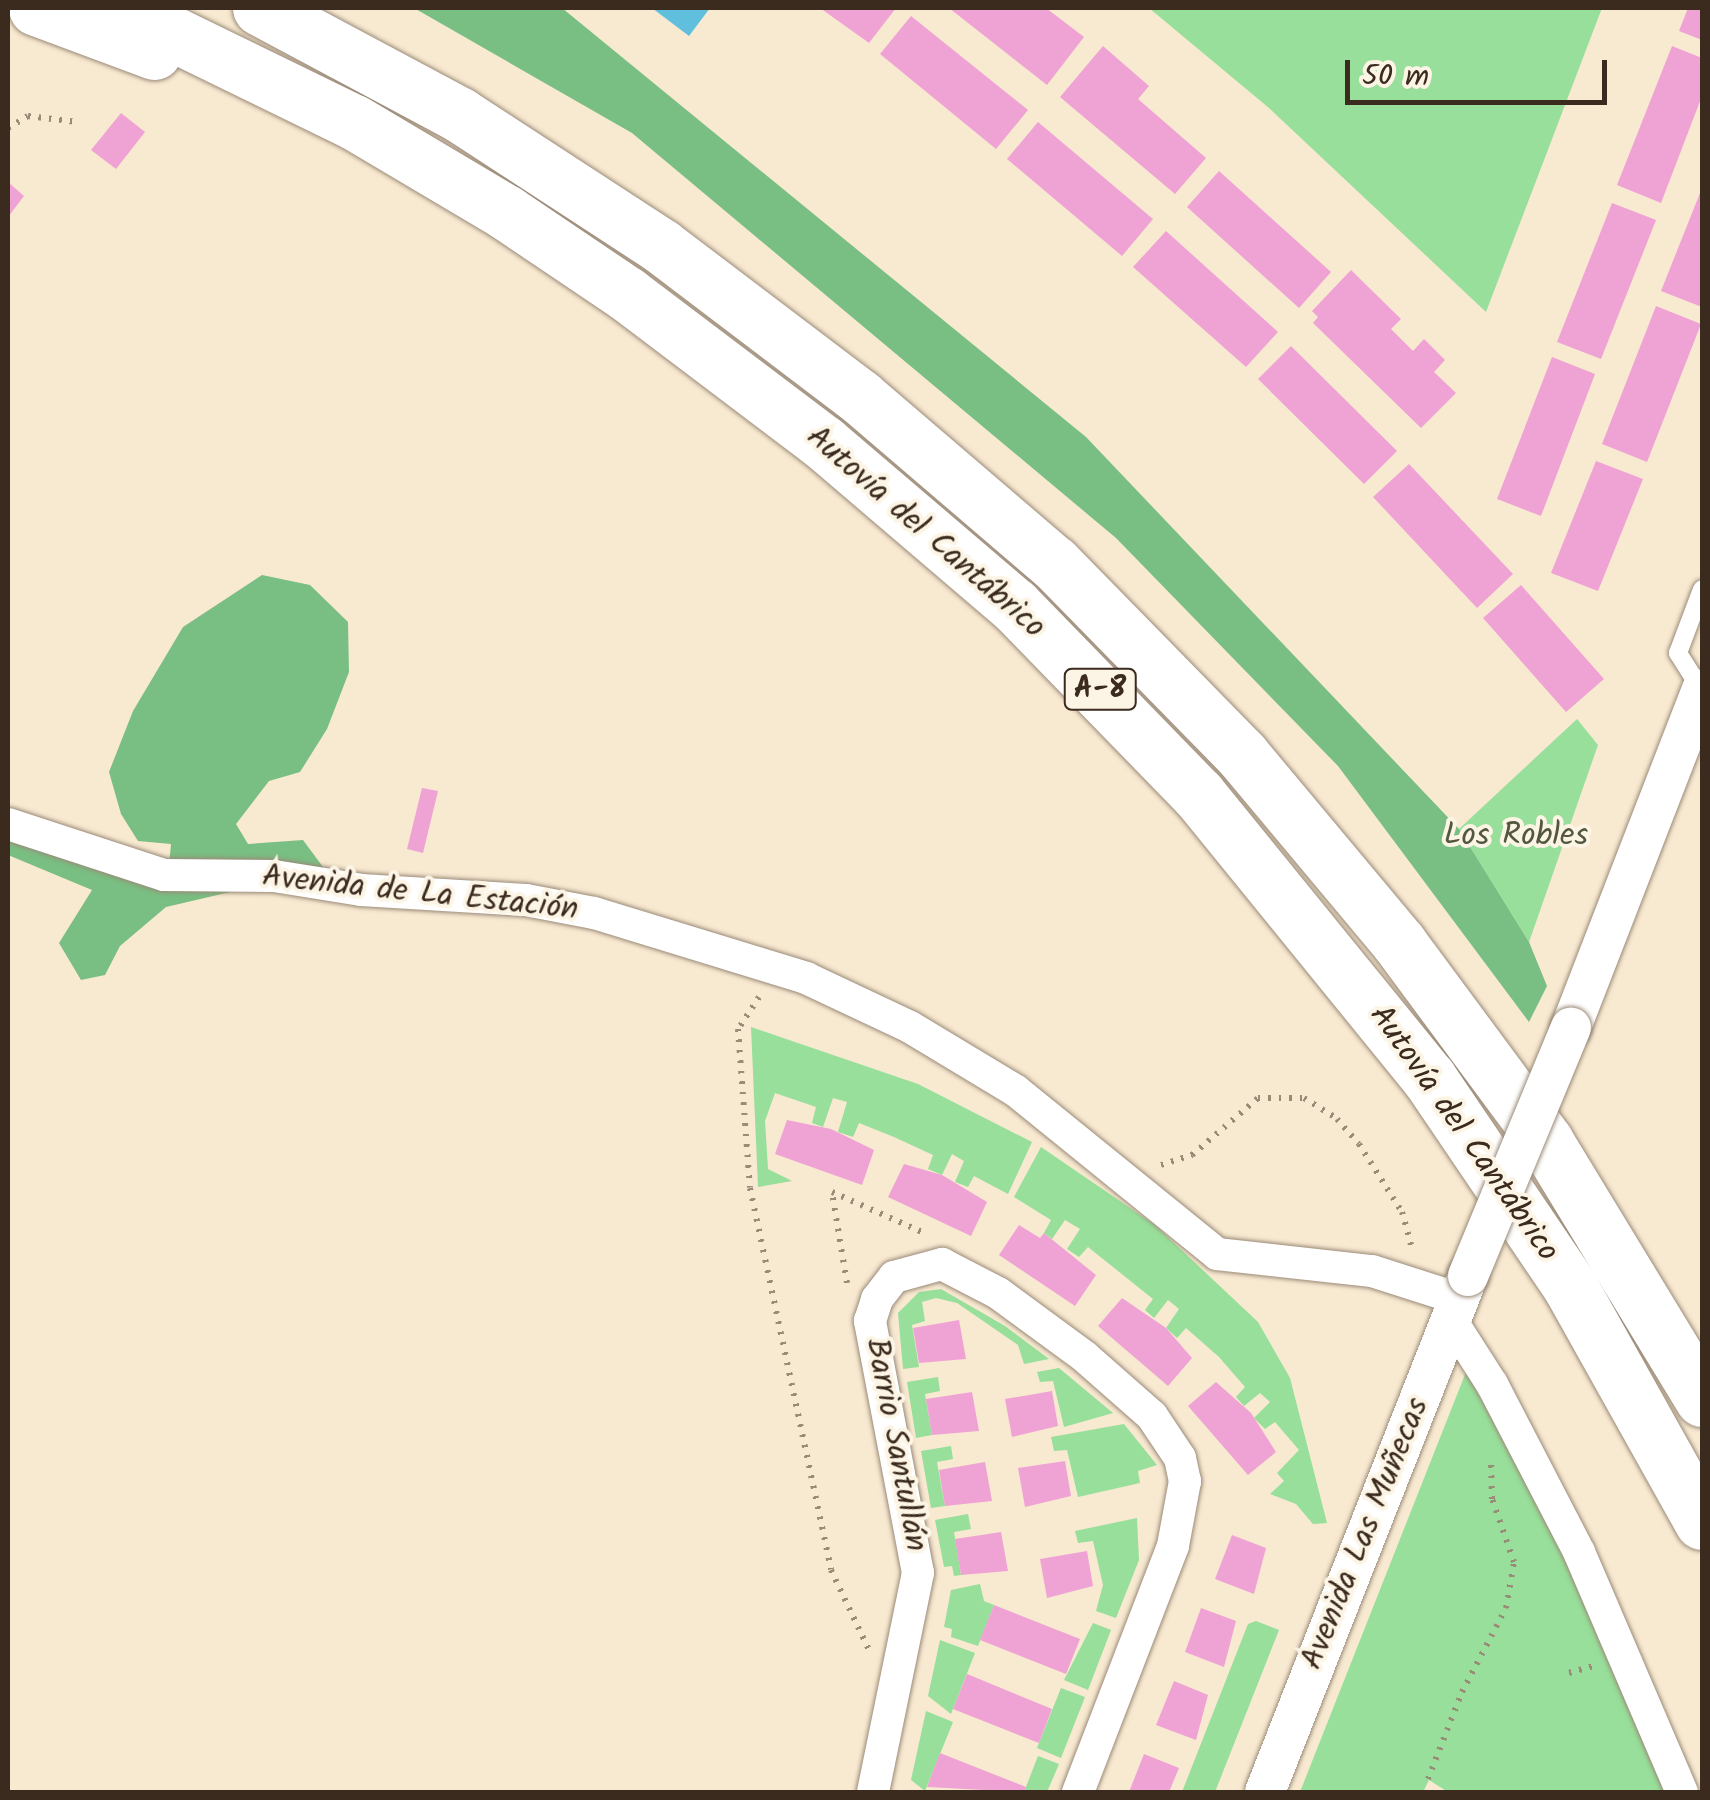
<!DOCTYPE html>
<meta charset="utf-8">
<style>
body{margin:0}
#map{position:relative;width:1710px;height:1800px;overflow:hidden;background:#f8e9d1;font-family:Kalam,sans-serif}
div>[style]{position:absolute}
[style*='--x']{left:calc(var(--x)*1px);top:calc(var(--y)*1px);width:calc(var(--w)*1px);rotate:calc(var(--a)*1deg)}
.green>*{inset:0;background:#97df9a}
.forest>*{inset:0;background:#79be82}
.water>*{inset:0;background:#5fbfdd}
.building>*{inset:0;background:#efa3d4}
.path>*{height:6px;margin-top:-3px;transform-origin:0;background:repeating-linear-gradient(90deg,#9a8a78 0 2.5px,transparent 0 10.5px)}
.roads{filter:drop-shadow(0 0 2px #9a8a78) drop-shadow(0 0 2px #9a8a78)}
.service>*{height:18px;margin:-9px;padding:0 9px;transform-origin:9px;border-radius:9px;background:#fff}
.minor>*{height:32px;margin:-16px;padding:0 16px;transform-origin:16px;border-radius:16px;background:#fff}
.tertiary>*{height:40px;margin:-20px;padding:0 20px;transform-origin:20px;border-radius:20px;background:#fff}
.motorway>*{height:55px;margin:-27.5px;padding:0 27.5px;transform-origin:27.5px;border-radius:27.5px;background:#fff}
.bridges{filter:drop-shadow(0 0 2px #9a8a78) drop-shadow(0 0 2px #9a8a78)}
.tertiary-bridge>*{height:40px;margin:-20px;padding:0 20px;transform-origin:20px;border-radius:20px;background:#fff}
span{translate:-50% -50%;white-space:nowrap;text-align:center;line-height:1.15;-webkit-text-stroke:8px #fcf5e5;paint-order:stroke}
.shield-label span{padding:2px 8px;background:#fcf5e5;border:2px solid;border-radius:8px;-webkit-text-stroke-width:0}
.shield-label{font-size:30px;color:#3b2a1e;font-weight:700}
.street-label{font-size:32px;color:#3b2a1e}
.park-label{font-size:32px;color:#52573d}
.frame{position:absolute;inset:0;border:10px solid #3b2a1e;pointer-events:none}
.scale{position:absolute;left:1345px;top:60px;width:262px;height:45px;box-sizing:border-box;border:5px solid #3b2a1e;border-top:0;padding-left:12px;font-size:30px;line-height:35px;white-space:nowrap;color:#3b2a1e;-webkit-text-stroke:8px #fcf5e5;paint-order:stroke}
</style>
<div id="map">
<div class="green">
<i style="clip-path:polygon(1149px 8px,1602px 8px,1486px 312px,1269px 108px)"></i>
<i style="clip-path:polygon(1577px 719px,1598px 745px,1529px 942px,1459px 829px)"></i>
<i style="clip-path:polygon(751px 1027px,918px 1084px,1032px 1142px,1008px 1194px,974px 1176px,968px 1187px,955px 1182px,964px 1161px,952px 1154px,942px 1175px,928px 1169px,933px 1155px,894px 1137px,859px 1123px,853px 1137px,838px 1132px,847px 1102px,833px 1098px,823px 1127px,812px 1123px,816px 1107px,775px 1093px,765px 1121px,768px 1169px,792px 1181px,758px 1187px)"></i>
<i style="clip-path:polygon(1041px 1147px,1155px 1225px,1258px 1322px,1290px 1378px,1327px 1523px,1313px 1524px,1296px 1504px,1270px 1494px,1284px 1481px,1277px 1473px,1299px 1450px,1275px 1422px,1265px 1429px,1254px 1418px,1270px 1402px,1260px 1393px,1244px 1406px,1236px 1397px,1245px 1387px,1219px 1357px,1186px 1328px,1177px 1338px,1166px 1328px,1179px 1309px,1168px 1300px,1154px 1318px,1145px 1310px,1153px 1299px,1088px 1247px,1079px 1257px,1067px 1249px,1080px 1229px,1065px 1220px,1052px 1239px,1044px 1233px,1051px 1220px,1014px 1197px)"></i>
<i style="clip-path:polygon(941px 1289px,1005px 1326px,1049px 1359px,1024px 1364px,1018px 1345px,957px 1303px,936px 1298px,922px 1302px,925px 1321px,912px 1325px,919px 1367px,903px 1369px,898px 1313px,919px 1292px)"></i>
<i style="clip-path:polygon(1059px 1368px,1113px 1413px,1064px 1427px,1053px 1381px,1040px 1382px,1037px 1372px)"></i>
<i style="clip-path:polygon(1466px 1372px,1580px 1574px,1671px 1792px,1448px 1792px,1429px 1780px,1423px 1792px,1300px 1792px)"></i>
<i style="clip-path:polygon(938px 1377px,940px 1391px,925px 1394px,932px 1435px,916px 1438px,907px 1382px)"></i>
<i style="clip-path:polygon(1124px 1424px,1157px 1465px,1138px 1471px,1140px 1483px,1078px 1497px,1067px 1450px,1054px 1451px,1051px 1437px)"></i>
<i style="clip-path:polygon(951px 1446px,953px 1459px,937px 1462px,945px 1506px,931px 1508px,921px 1451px)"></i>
<i style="clip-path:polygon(968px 1514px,971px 1529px,954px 1532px,961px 1575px,954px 1576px,952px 1566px,944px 1567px,935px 1520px)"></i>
<i style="clip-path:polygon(1137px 1518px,1139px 1560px,1116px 1618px,1096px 1611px,1103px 1585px,1093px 1541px,1078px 1543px,1075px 1531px)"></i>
<i style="clip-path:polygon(980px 1584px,984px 1601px,994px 1605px,978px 1646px,951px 1637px,952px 1629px,944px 1627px,951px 1590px)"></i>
<i style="clip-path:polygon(1256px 1621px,1279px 1630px,1215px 1792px,1182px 1792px,1248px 1624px)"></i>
<i style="clip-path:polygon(1093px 1623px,1111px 1630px,1088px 1690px,1064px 1680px)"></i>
<i style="clip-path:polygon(940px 1640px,975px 1653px,951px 1714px,928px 1696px)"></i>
<i style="clip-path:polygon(1061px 1688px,1085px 1697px,1061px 1758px,1037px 1748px)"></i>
<i style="clip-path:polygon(926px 1711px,953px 1722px,925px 1791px,911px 1780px)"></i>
<i style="clip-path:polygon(1038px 1756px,1059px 1764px,1047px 1792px,1024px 1792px)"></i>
</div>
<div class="forest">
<i style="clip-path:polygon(414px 8px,562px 8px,1086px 437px,1459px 829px,1529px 942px,1547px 986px,1529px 1022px,1338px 766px,1116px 538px,632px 133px)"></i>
<i style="clip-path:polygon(262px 575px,310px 585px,348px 622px,349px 672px,327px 729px,300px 772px,269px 781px,236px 824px,248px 844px,303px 840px,323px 867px,315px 897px,260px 885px,166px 907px,120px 946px,105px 975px,81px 980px,59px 943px,92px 890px,8px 855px,8px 832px,167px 887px,171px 844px,138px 841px,121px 814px,109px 772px,133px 711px,183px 627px)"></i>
</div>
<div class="water">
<i style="clip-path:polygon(652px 8px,710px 8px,689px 36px)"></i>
</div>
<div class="building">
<i style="clip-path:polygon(820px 8px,896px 8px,869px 43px)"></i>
<i style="clip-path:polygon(949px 8px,1046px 8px,1084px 37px,1047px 85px)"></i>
<i style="clip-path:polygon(1688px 8px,1702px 8px,1702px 40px,1679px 31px)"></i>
<i style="clip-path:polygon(911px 16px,1028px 110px,996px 149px,880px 54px)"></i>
<i style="clip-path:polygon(1103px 46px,1149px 86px,1138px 99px,1206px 158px,1175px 194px,1060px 97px)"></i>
<i style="clip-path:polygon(1672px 46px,1702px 58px,1702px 96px,1661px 203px,1617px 185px)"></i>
<i style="clip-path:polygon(121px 113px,145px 132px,116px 169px,91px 150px)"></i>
<i style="clip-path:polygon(1038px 122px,1153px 219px,1122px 256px,1007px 159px)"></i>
<i style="clip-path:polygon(1219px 171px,1331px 272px,1299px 308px,1187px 207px)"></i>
<i style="clip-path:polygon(8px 182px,24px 196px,8px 217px)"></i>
<i style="clip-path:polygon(1702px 188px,1702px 307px,1661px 291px)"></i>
<i style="clip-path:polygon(1612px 203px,1656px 220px,1601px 359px,1557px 342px)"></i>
<i style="clip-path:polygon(1166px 231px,1278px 332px,1246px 367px,1133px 267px)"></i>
<i style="clip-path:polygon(1351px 270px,1401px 319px,1391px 329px,1413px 351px,1424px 339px,1445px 360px,1434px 372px,1456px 393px,1421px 428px,1313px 323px,1318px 317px,1312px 311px)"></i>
<i style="clip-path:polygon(1656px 306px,1701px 324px,1647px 462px,1602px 444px)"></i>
<i style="clip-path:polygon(1291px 346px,1397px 451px,1364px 484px,1258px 379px)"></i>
<i style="clip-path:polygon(1552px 357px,1595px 374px,1541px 516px,1497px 499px)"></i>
<i style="clip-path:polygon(1596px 461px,1643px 479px,1598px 591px,1551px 573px)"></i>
<i style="clip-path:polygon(1409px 464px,1513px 574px,1477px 608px,1373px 497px)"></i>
<i style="clip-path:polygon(1521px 585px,1604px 679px,1566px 712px,1483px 618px)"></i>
<i style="clip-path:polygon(422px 788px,438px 791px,423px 853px,407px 849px)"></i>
<i style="clip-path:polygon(787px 1120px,831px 1129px,874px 1150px,862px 1185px,775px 1154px)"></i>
<i style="clip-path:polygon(904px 1164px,942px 1175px,987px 1202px,971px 1236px,888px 1197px)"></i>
<i style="clip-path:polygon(1019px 1225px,1040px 1238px,1044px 1233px,1096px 1275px,1075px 1306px,999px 1255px)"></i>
<i style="clip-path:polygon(1122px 1298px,1166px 1328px,1192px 1358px,1168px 1386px,1098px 1326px)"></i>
<i style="clip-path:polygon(959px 1320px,966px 1359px,919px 1363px,913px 1328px)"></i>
<i style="clip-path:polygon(1216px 1382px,1251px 1413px,1276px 1452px,1248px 1475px,1188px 1406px)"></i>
<i style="clip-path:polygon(1052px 1391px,1058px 1426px,1012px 1437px,1005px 1399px)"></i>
<i style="clip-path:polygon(972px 1392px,979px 1431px,932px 1435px,926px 1399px)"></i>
<i style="clip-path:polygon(1065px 1461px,1071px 1496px,1025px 1507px,1018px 1468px)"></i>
<i style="clip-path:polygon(985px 1462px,992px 1501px,945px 1506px,939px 1470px)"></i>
<i style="clip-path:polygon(1001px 1532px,1008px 1571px,961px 1575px,955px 1539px)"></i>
<i style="clip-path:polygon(1232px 1535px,1266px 1548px,1254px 1594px,1215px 1579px)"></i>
<i style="clip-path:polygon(1087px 1551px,1093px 1586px,1047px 1598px,1040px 1559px)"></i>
<i style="clip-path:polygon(994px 1605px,1080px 1639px,1066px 1674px,980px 1640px)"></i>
<i style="clip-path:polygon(1201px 1608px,1236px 1621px,1224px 1667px,1185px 1652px)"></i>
<i style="clip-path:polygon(967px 1674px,1052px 1709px,1039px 1743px,953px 1709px)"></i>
<i style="clip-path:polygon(1174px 1681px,1208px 1695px,1196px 1740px,1156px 1725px)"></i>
<i style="clip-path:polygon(940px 1753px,1026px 1787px,1024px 1792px,927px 1787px)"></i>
<i style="clip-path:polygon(1144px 1754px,1179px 1768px,1169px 1792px,1129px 1792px)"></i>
</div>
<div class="path">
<i style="--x:8;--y:128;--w:23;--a:-31"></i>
<i style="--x:28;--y:116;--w:50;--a:6.8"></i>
<i style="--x:759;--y:997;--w:38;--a:123"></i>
<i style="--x:738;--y:1029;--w:159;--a:85.7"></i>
<i style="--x:750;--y:1188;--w:390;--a:78"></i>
<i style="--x:831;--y:1570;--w:89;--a:64.6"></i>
<i style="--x:1161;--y:1165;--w:33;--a:-18"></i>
<i style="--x:1192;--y:1155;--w:87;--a:-40.8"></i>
<i style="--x:1258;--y:1098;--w:46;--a:0"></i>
<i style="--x:1304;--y:1098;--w:39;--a:32"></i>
<i style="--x:1337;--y:1119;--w:33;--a:49"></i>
<i style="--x:1359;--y:1144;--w:80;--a:57.7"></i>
<i style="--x:1402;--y:1212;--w:41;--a:74.6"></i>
<i style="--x:847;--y:1283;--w:92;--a:-99.4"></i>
<i style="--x:832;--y:1192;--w:101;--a:24"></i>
<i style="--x:1569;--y:1673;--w:26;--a:-16"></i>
<i style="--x:1428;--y:1779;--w:93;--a:-68.7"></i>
<i style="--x:1462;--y:1692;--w:95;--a:-62.4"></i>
<i style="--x:1506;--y:1608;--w:47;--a:-80.1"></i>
<i style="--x:1514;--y:1562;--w:67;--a:-109.2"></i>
<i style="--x:1492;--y:1499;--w:42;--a:-91.4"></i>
</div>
<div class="roads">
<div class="service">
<i style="--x:1702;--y:691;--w:45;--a:-122.3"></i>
<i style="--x:1678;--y:653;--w:68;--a:-69.4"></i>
</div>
<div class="minor">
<i style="--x:8;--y:824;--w:164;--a:18.1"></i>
<i style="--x:164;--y:875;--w:110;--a:0.5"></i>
<i style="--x:274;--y:876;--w:88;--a:9.1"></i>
<i style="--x:361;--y:890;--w:165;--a:3.5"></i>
<i style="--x:526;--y:900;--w:69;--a:10.8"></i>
<i style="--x:594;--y:913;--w:222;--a:17"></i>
<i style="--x:806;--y:978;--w:115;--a:25.2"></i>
<i style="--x:910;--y:1027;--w:124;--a:31.1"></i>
<i style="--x:1016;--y:1091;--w:259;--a:39"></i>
<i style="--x:1217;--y:1254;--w:156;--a:6.3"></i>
<i style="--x:1372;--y:1271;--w:91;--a:17.8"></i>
<i style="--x:1451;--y:1320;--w:76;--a:57.4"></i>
<i style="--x:1492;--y:1384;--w:189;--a:62.6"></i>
<i style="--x:1579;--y:1552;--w:261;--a:66.8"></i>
<i style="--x:873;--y:1792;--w:224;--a:-78.4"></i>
<i style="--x:918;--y:1573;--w:257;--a:-100.8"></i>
<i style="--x:870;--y:1321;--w:23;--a:-72"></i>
<i style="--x:877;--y:1299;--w:28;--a:-52"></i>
<i style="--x:894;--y:1277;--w:50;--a:-15.2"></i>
<i style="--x:942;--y:1264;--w:63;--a:27.4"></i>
<i style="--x:998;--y:1293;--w:108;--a:36.3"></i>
<i style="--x:1085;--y:1357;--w:89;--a:41.4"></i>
<i style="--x:1152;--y:1416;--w:50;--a:56.3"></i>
<i style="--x:1180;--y:1458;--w:24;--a:78"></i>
<i style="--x:1185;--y:1481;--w:66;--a:100.5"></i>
<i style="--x:1173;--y:1546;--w:264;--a:111.1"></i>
</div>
<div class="tertiary">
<i style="--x:1571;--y:1027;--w:362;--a:-68.8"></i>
<i style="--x:1265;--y:1792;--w:554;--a:-68.52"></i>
</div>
<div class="motorway">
<i style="--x:36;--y:8;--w:126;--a:20.4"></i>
<i style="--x:120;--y:8;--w:260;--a:26"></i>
<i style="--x:354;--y:122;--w:178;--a:30.7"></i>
<i style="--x:507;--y:213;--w:145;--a:34"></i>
<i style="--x:627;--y:294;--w:247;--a:37.1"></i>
<i style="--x:824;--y:443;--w:250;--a:40.5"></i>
<i style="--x:1014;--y:605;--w:264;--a:45.8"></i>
<i style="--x:1198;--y:794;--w:366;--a:50.9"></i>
<i style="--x:1429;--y:1078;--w:254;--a:55.9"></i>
<i style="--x:1571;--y:1288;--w:268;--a:60.8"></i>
<i style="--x:260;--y:8;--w:227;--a:28.1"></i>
<i style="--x:460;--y:115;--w:240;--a:33.1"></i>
<i style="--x:661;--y:246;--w:250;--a:37.2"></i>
<i style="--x:860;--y:397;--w:255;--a:40.6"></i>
<i style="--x:1054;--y:563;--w:269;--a:45.6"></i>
<i style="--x:1242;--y:755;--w:245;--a:50.1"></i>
<i style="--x:1399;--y:943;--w:247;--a:53.5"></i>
<i style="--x:1546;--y:1142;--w:301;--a:58.7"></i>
</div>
</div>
<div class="bridges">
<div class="tertiary-bridge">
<i style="--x:1468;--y:1276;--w:269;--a:-67.5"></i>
</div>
</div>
<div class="shield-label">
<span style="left:1100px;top:689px">A-8</span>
</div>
<div class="street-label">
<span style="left:925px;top:533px;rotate:41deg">Autovía del Cantábrico</span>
<span style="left:420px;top:894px;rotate:6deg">Avenida de La Estación</span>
<span style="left:1463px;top:1134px;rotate:55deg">Autovía del Cantábrico</span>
<span style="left:895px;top:1445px;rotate:79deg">Barrio Santullán</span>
<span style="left:1366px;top:1534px;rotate:-68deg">Avenida Las Muñecas</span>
</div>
<div class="park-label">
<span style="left:1516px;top:836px">Los Robles</span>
</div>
<div class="frame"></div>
<div class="scale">50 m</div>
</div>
